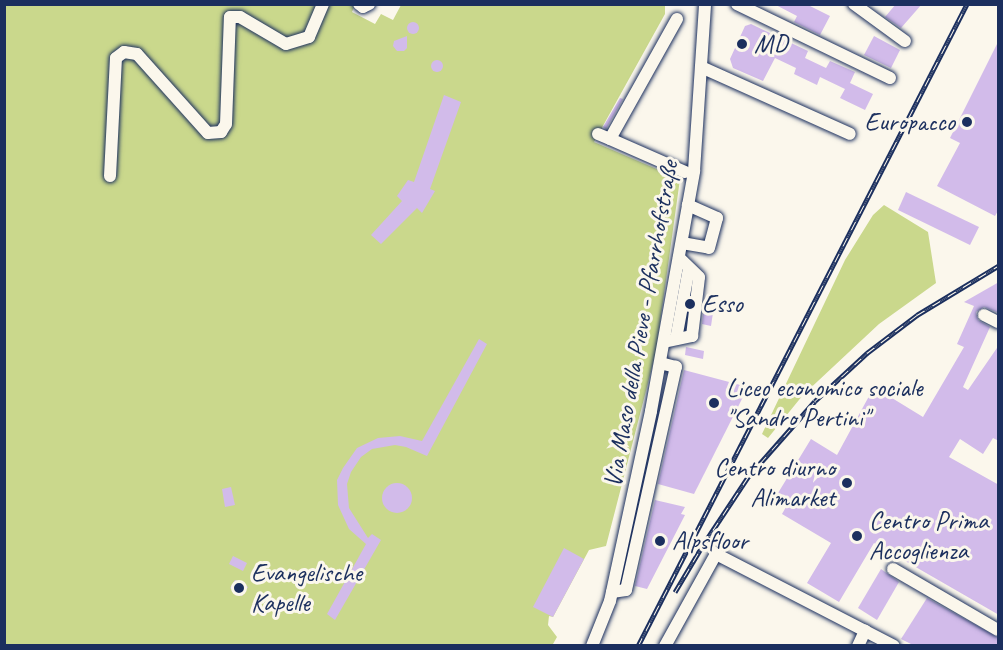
<!DOCTYPE html>
<meta charset="utf-8">
<style>
body{margin:0}
#map{position:relative;width:1003px;height:650px;overflow:hidden;background:#fbf7ec;font-family:Caveat,sans-serif}
div>[style]{position:absolute}
[style*='--x']{left:calc(var(--x)*1px);top:calc(var(--y)*1px);width:calc(var(--w)*1px);rotate:calc(var(--a)*1deg)}
.green>*{inset:0;background:#cad88c}
.building>*{inset:0;background:#d2bbea}
.round{border-radius:50%}
.roads{filter:drop-shadow(0 0 2px #1b2f5e) drop-shadow(0 0 2px #1b2f5e)}
.minor>*{height:12px;margin:-6px;padding:0 6px;transform-origin:6px;border-radius:6px;background:#fbf7ec}
.rail>*{height:5px;margin-top:-2.5px;transform-origin:0;background:repeating-linear-gradient(90deg,#fbf7ec 0 9px,#1b2f5e 0 18px);box-sizing:border-box;border-block:2px solid #1b2f5e}
.dots>*{width:16px;height:16px;translate:-50% -50%;box-sizing:border-box;border:3px solid #fbf7ec;border-radius:50%}
span{translate:-50% -50%;white-space:nowrap;text-align:center;line-height:1.15;-webkit-text-stroke:6px #fbf7ec;paint-order:stroke}
.poi-label{font-size:26px;color:#1b2f5e}
.left{translate:0 -50%;text-align:left}
.right{translate:-100% -50%;text-align:right}
.street-label{font-size:26px;color:#1b2f5e}
.frame{position:absolute;inset:0;border:6px solid #1b2f5e;pointer-events:none}
</style>
<div id="map">
<div class="green">
<i style="clip-path:polygon(4px 5px,355px 5px,352px 12px,375px 24px,381px 14px,393px 20px,401px 5px,665px 5px,665px 14px,594px 142px,680px 179px,656px 352px,606px 546px,589px 550px,553px 617px,549px 616px,548px 625px,557px 637px,553px 644px,556px 645px,5px 645px)"></i>
<i style="clip-path:polygon(884px 205px,928px 232px,936px 283px,879px 324px,803px 395px,768px 438px,762px 434px,845px 260px,873px 215px)"></i>
</div>
<div class="building">
<i style="clip-path:polygon(774px 4px,806px 4px,830px 16px,820px 35px,794px 22px,797px 16px)"></i>
<i style="clip-path:polygon(896px 4px,922px 4px,901px 28px,885px 17px)"></i>
<i class="round" style="left:407px;top:22px;width:12px;height:12px"></i>
<i style="clip-path:polygon(751px 24px,808px 51px,805px 58px,826px 68px,830px 61px,855px 72px,850px 83px,873px 94px,865px 110px,840px 98px,845px 89px,820px 77px,817px 85px,794px 74px,796px 68px,775px 58px,763px 81px,733px 68px,730px 59px,745px 26px)"></i>
<i style="clip-path:polygon(407px 36px,407px 48px,404px 51px,397px 51px,393px 46px,394px 41px)"></i>
<i style="clip-path:polygon(874px 36px,900px 50px,891px 68px,864px 55px)"></i>
<i style="clip-path:polygon(999px 40px,999px 209px,995px 216px,937px 186px,960px 143px,950px 138px)"></i>
<i class="round" style="left:431px;top:60px;width:12px;height:12px"></i>
<i style="clip-path:polygon(444px 95px,461px 102px,430px 189px,435px 191px,422px 213px,417px 208px,381px 244px,371px 235px,402px 201px,397px 196px,408px 180px,414px 182px)"></i>
<i style="clip-path:polygon(620px 98px,623px 99px,606px 129px,603px 127px)"></i>
<i style="clip-path:polygon(906px 192px,979px 227px,970px 245px,898px 210px)"></i>
<i style="clip-path:polygon(999px 282px,999px 313px,984px 307px,976px 312px,978px 320px,990px 327px,963px 387px,968px 390px,999px 345px,999px 441px,993px 438px,983px 454px,960px 439px,949px 457px,999px 485px,999px 615px,874px 543px,839px 602px,807px 583px,831px 543px,782px 514px,790px 500px,778px 493px,811px 439px,837px 455px,874px 387px,923px 417px,964px 347px,957px 344px,974px 306px,964px 302px)"></i>
<i style="clip-path:polygon(704px 305px,714px 306px,711px 326px,702px 324px)"></i>
<i style="clip-path:polygon(479px 339px,487px 344px,427px 456px,406px 447px,395px 445px,372px 449px,361px 457px,351px 472px,347px 484px,349px 508px,368px 538px,372px 534px,381px 540px,335px 620px,327px 614px,366px 544px,349px 529px,338px 505px,337px 480px,343px 468px,357px 448px,378px 438px,400px 436px,422px 441px)"></i>
<i style="clip-path:polygon(686px 347px,704px 351px,703px 359px,685px 355px)"></i>
<i style="clip-path:polygon(684px 370px,748px 387px,694px 494px,658px 484px)"></i>
<i class="round" style="left:382px;top:483px;width:30px;height:30px"></i>
<i style="clip-path:polygon(231px 487px,235px 505px,225px 507px,222px 489px)"></i>
<i style="clip-path:polygon(655px 500px,685px 507px,681px 514px,685px 515px,647px 589px,635px 586px)"></i>
<i style="clip-path:polygon(564px 548px,584px 559px,553px 617px,533px 607px)"></i>
<i style="clip-path:polygon(233px 556px,247px 563px,243px 571px,229px 564px)"></i>
<i style="clip-path:polygon(881px 569px,899px 582px,877px 620px,858px 608px)"></i>
<i style="clip-path:polygon(235px 580px,248px 587px,242px 596px,230px 588px)"></i>
<i style="clip-path:polygon(927px 598px,999px 638px,999px 645px,913px 645px,901px 639px)"></i>
</div>
<div class="roads">
<div class="minor">
<i style="--x:359;--y:4;--w:5;--a:37"></i>
<i style="--x:363;--y:7;--w:7;--a:-27"></i>
<i style="--x:737;--y:4;--w:170;--a:25.8"></i>
<i style="--x:854;--y:4;--w:63;--a:36"></i>
<i style="--x:677;--y:19;--w:137;--a:119.2"></i>
<i style="--x:610;--y:139;--w:82;--a:23.7"></i>
<i style="--x:701;--y:67;--w:163;--a:24.2"></i>
<i style="--x:598;--y:134;--w:13;--a:23"></i>
<i style="--x:110;--y:176;--w:118;--a:-87.1"></i>
<i style="--x:116;--y:58;--w:10;--a:-37"></i>
<i style="--x:124;--y:52;--w:13;--a:9"></i>
<i style="--x:137;--y:54;--w:106;--a:48.1"></i>
<i style="--x:208;--y:133;--w:13;--a:-4"></i>
<i style="--x:221;--y:132;--w:9;--a:-58"></i>
<i style="--x:226;--y:124;--w:107;--a:-87.9"></i>
<i style="--x:230;--y:17;--w:10;--a:0"></i>
<i style="--x:240;--y:17;--w:53;--a:30.4"></i>
<i style="--x:286;--y:44;--w:24;--a:-17"></i>
<i style="--x:309;--y:37;--w:36;--a:-67"></i>
<i style="--x:682;--y:243;--w:27;--a:10"></i>
<i style="--x:709;--y:248;--w:31;--a:-75"></i>
<i style="--x:717;--y:218;--w:32;--a:-156"></i>
<i style="--x:984;--y:315;--w:16;--a:27"></i>
<i style="--x:676;--y:339;--w:72;--a:-79.6"></i>
<i style="--x:664;--y:342;--w:29;--a:-12"></i>
<i style="--x:692;--y:336;--w:59;--a:-83.2"></i>
<i style="--x:699;--y:277;--w:28;--a:-136"></i>
<i style="--x:893;--y:569;--w:121;--a:30.2"></i>
<i style="--x:612;--y:592;--w:14;--a:-8"></i>
<i style="--x:626;--y:590;--w:229;--a:-77.4"></i>
<i style="--x:676;--y:367;--w:16;--a:-166"></i>
<i style="--x:592;--y:646;--w:48;--a:-68.2"></i>
<i style="--x:610;--y:601;--w:194;--a:-77.8"></i>
<i style="--x:651;--y:411;--w:244;--a:-79.8"></i>
<i style="--x:694;--y:171;--w:167;--a:-86.2"></i>
<i style="--x:665;--y:646;--w:105;--a:-61"></i>
<i style="--x:716;--y:554;--w:200;--a:27.3"></i>
<i style="--x:858;--y:646;--w:17;--a:-65"></i>
</div>
</div>
<div class="rail">
<i style="--x:675;--y:592;--w:55;--a:-59.2"></i>
<i style="--x:703;--y:545;--w:82;--a:-56.5"></i>
<i style="--x:748;--y:477;--w:101;--a:-48.6"></i>
<i style="--x:815;--y:401;--w:71;--a:-42.7"></i>
<i style="--x:867;--y:353;--w:63;--a:-37.2"></i>
<i style="--x:917;--y:315;--w:95;--a:-31.2"></i>
<i style="--x:638;--y:646;--w:721;--a:-62.87"></i>
</div>
<div class="dots">
<i style="left:742px;top:44px;background:#1b2f5e"></i>
<i style="left:967px;top:122px;background:#1b2f5e"></i>
<i style="left:690px;top:304px;background:#1b2f5e"></i>
<i style="left:714px;top:403px;background:#1b2f5e"></i>
<i style="left:847px;top:483px;background:#1b2f5e"></i>
<i style="left:857px;top:536px;background:#1b2f5e"></i>
<i style="left:660px;top:541px;background:#1b2f5e"></i>
<i style="left:239px;top:588px;background:#1b2f5e"></i>
</div>
<div class="poi-label">
<span class="left" style="left:754px;top:44px">MD</span>
<span class="right" style="left:955px;top:122px">Europacco</span>
<span class="left" style="left:702px;top:304px">Esso</span>
<span class="left" style="left:726px;top:403px">Liceo economico sociale<br>"Sandro Pertini"</span>
<span class="right" style="left:835px;top:483px">Centro diurno<br>Alimarket</span>
<span class="left" style="left:869px;top:536px">Centro Prima<br>Accoglienza</span>
<span class="left" style="left:672px;top:541px">Alpsfloor</span>
<span class="left" style="left:251px;top:588px">Evangelische<br>Kapelle</span>
</div>
<div class="street-label">
<span style="left:641px;top:324px;rotate:-80deg">Via Maso della Pieve - Pfarrhofstraße</span>
</div>
<div class="frame"></div>
</div>
